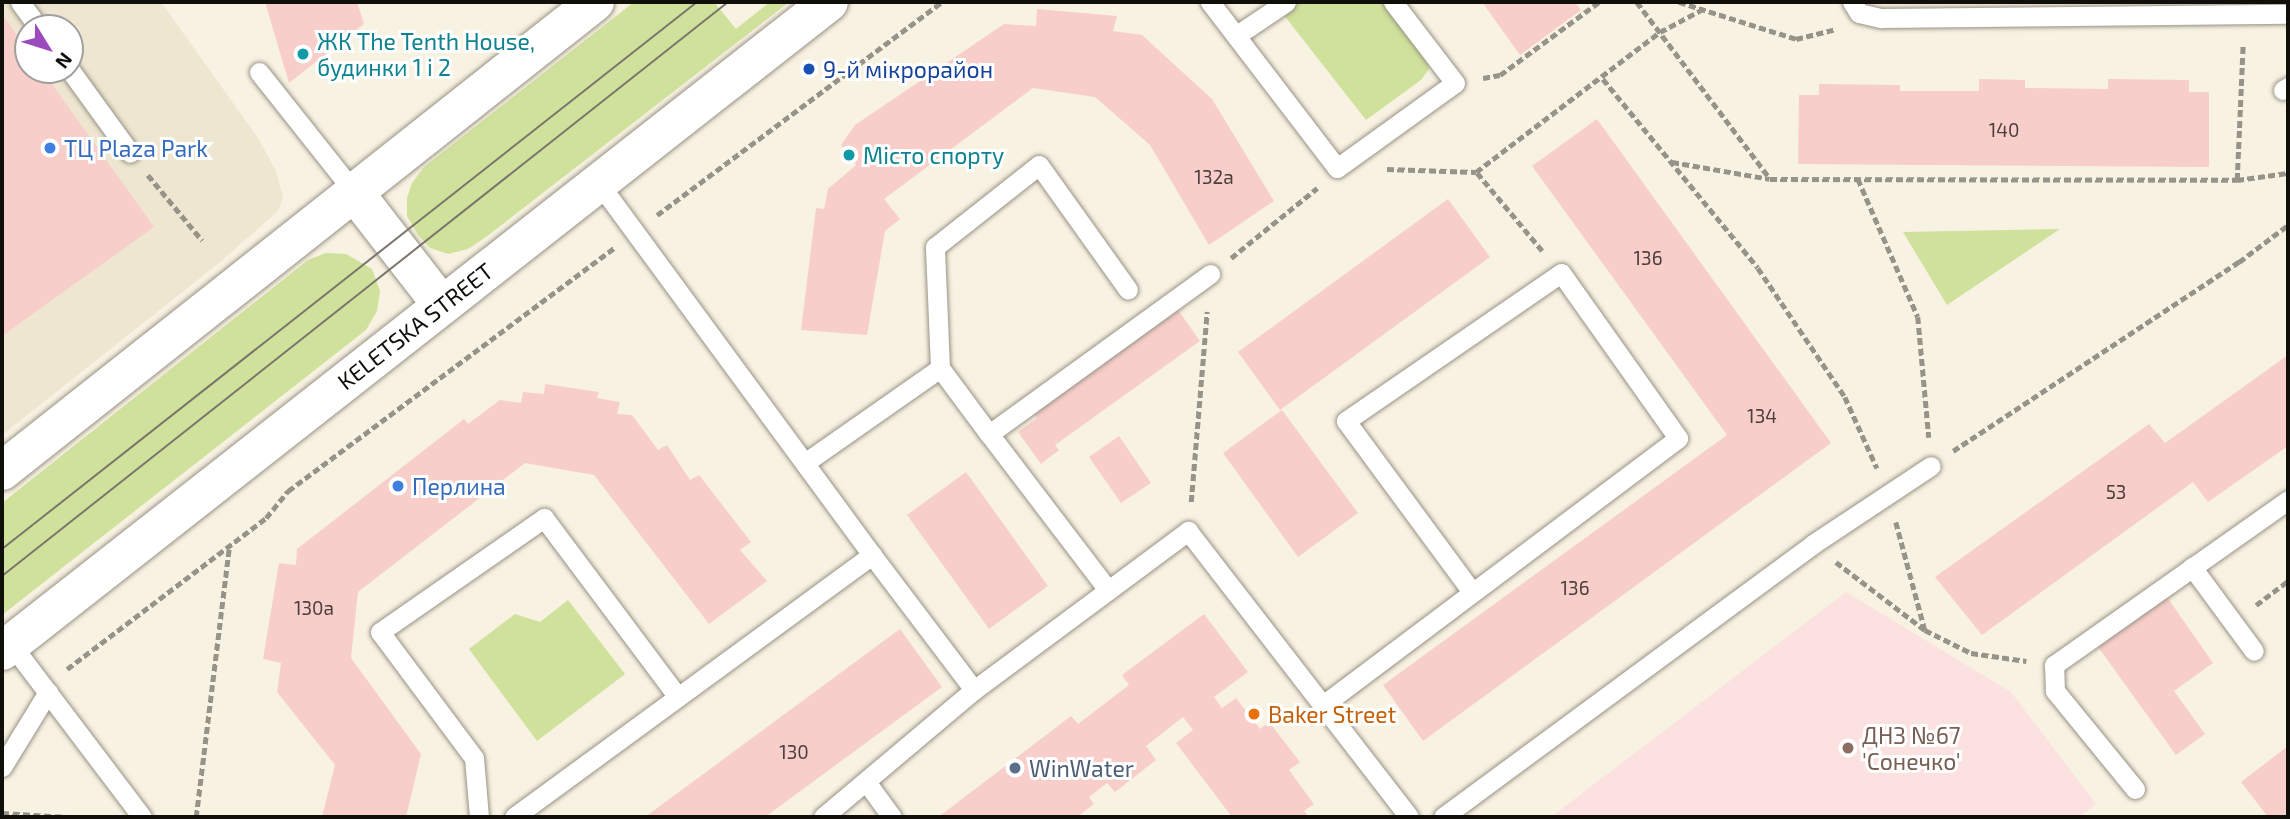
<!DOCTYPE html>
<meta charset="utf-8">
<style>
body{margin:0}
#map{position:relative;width:2290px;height:819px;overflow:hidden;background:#f8f2e3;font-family:"Exo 2",sans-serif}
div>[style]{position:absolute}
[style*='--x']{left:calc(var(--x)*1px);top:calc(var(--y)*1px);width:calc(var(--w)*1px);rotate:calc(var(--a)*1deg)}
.built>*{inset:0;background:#eee6d0}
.education>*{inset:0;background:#fce1e1}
.green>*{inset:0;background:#cfe19b}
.building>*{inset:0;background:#f8ceca}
.path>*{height:4.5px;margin-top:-2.25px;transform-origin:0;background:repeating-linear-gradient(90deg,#979388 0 7px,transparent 0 10.5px)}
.roads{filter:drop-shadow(0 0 2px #979284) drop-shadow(0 0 2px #979284)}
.service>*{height:19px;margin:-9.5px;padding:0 9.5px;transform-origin:9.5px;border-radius:9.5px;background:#fff}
.secondary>*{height:38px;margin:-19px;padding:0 19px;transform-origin:19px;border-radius:19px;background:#fff}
.tram>*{height:2px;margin:-1px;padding:0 1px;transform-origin:1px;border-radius:1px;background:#7a766c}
.dots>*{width:19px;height:19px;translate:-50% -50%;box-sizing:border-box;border:4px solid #fff;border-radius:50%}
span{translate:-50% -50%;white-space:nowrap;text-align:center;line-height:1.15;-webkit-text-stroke:6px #fff;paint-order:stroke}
.number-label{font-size:19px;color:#4b3f3a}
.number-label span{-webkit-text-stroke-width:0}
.culture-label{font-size:23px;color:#0d838f}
.left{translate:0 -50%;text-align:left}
.transit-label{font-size:23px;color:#164399}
.shop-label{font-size:23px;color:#366cbe}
.street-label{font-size:23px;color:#110f0a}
.food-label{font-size:23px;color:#c56008}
.education-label{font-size:23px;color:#785e54}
.service-label{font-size:23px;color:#4e5e75}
.frame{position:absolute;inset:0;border:4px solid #110f0a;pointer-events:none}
.north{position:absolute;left:14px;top:14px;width:70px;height:70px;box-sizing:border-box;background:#fff;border:2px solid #a09f9d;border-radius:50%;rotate:128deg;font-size:19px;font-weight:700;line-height:28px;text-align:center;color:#110f0a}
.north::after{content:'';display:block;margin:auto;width:24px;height:32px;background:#9b4bbc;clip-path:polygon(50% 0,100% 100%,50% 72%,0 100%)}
</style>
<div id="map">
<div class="built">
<i style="clip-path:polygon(evenodd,2px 2px,161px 2px,258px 138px,276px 171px,283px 197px,278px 211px,219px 263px,2px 435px,2px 2px,28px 28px,70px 28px,70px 70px,28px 70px,28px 28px)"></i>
</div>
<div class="education">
<i style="clip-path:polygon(1846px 592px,2011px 692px,2096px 804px,2079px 817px,1551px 817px)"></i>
</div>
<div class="green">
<i style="clip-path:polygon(634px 2px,714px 2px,736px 29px,770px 2px,789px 2px,486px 237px,468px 249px,448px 254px,430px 248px,418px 235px,407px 216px,407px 198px,412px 183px,424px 167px)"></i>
<i style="clip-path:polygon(1300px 2px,1386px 2px,1426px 55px,1429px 69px,1421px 80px,1366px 120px,1283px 14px)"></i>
<i style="clip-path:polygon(2060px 229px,1947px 305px,1903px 232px)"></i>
<i style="clip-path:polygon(326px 253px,346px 254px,372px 269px,380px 291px,377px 311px,366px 330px,2px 615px,2px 503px,308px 260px)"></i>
<i style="clip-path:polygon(568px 600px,625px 674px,537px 741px,469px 649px,515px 614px,540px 622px)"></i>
</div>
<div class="building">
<i style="clip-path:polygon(265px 2px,357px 2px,364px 24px,289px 83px)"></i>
<i style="clip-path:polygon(1482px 2px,1575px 2px,1581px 10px,1520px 55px)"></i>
<i style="clip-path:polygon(1037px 9px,1117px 16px,1113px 31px,1142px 35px,1212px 99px,1274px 201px,1209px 245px,1150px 145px,1095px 97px,1033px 88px,884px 199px,900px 219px,885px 231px,867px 335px,801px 330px,816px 208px,824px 209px,828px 189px,856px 165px,841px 145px,855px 125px,1004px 24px,1036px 26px)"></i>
<i style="clip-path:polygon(2px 14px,28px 51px,28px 70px,42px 70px,154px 227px,2px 336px)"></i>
<i style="clip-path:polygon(1979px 79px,2025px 80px,2025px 88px,2108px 89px,2108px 79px,2189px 80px,2189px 92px,2209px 92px,2209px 167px,1798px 164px,1799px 95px,1819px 95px,1819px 84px,1900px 85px,1900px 91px,1979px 91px)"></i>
<i style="clip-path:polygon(1597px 119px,1831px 443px,1423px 741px,1383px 685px,1727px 435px,1532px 166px)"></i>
<i style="clip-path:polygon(1448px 199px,1490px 257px,1280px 410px,1238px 352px)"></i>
<i style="clip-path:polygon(1178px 310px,1200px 341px,1055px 445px,1059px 450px,1041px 464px,1018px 432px,1037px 418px,1034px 413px)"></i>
<i style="clip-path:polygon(2288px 355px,2288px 446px,2208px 502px,2193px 482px,1982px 635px,1935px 577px,2149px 424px,2165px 443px)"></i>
<i style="clip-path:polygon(545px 384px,599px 392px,597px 398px,620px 402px,617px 414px,632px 415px,658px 450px,667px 445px,690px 480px,699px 475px,751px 542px,740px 550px,767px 581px,709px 624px,594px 475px,525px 463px,358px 592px,351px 658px,421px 754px,406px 817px,322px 817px,335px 765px,277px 692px,281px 663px,263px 659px,279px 563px,296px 565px,297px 549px,464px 419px,468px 424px,500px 400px,521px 403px,523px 392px,544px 394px)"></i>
<i style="clip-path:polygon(1282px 410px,1358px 513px,1298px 557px,1223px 453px)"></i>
<i style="clip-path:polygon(1119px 436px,1151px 483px,1121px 503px,1089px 457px)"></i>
<i style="clip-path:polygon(966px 472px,1048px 586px,989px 629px,907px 515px)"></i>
<i style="clip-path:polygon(2167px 597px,2213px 663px,2174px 691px,2205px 734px,2176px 755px,2098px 647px)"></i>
<i style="clip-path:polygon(1204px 614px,1248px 672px,1214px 697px,1222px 708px,1236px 698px,1260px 729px,1269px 722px,1300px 762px,1289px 770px,1314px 804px,1304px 811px,1309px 817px,1232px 817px,1176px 743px,1193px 730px,1183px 717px,1146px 746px,1156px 760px,1115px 792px,1107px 783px,1089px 797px,1094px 804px,1077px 817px,942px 817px,941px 815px,1071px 716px,1078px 724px,1129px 685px,1122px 675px)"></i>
<i style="clip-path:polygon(900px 629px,942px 687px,765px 817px,645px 817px)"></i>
<i style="clip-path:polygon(2288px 746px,2288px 817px,2268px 817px,2241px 782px)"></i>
</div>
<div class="path">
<i style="--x:1637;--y:2;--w:219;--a:53"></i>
<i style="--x:1679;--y:2;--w:123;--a:17.5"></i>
<i style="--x:1796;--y:39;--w:41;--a:-14"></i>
<i style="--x:1483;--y:78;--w:17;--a:-10"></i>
<i style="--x:1500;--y:75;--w:123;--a:-36.4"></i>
<i style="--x:1603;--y:79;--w:244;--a:50.6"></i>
<i style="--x:1758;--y:268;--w:156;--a:56"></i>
<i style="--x:1845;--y:397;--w:78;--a:65.7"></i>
<i style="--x:1672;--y:162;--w:99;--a:9.8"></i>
<i style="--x:1770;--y:179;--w:467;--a:0.1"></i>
<i style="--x:2237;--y:180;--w:51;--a:-7.8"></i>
<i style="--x:1387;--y:169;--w:89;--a:1.9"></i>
<i style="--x:148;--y:175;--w:85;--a:50.3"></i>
<i style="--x:1858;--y:179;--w:150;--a:66.5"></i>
<i style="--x:1918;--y:317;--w:121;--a:84.8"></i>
<i style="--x:2237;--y:180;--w:136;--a:-87.5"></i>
<i style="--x:657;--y:215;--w:356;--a:-36.8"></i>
<i style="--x:1542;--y:251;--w:103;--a:-129.9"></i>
<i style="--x:1476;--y:172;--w:231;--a:-37.3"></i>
<i style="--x:1660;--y:32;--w:49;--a:-28.1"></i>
<i style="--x:1231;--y:258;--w:111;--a:-39.1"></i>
<i style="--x:1953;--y:451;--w:343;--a:-33.5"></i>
<i style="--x:2239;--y:262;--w:61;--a:-37.1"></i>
<i style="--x:1191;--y:502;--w:191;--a:-85.2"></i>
<i style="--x:1896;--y:522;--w:112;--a:75"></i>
<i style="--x:1836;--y:562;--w:112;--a:37.4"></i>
<i style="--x:1925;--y:630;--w:51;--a:26.6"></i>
<i style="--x:1971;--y:653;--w:56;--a:8.3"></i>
<i style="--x:2256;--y:605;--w:40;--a:-37"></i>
<i style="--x:67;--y:669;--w:250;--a:-37.2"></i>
<i style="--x:266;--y:518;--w:35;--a:-51"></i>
<i style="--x:288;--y:491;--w:407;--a:-36.7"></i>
<i style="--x:2;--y:813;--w:65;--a:3.5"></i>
<i style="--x:196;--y:817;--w:272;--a:-83"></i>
</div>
<div class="roads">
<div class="service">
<i style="--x:20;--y:2;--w:32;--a:54"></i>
<i style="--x:1210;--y:2;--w:209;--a:52.6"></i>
<i style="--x:1337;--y:168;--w:145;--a:-35.8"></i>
<i style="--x:1455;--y:83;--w:102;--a:-127.4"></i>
<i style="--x:1852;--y:2;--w:13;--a:58"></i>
<i style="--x:1859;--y:13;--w:23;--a:13"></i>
<i style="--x:1881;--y:18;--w:407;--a:-0.6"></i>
<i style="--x:1237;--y:35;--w:59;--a:-34"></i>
<i style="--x:70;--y:70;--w:102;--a:54.1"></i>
<i style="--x:259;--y:72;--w:153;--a:51.6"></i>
<i style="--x:2283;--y:90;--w:6;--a:-31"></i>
<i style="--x:940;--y:368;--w:82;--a:53.4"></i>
<i style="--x:806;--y:462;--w:164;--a:-35"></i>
<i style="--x:940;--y:368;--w:121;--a:-92.4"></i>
<i style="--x:935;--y:247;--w:132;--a:-38.3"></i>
<i style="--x:1039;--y:165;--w:153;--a:54.5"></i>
<i style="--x:872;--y:555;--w:169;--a:52.9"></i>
<i style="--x:2192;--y:567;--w:104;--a:53.6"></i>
<i style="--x:1108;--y:590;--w:196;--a:-127.3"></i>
<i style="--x:989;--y:434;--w:273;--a:-35.9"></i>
<i style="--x:11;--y:644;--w:217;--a:52.9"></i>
<i style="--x:1323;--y:705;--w:444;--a:-36.9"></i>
<i style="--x:1678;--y:438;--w:202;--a:-125.3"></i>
<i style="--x:1561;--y:273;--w:261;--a:145.5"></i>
<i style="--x:1346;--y:421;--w:212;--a:53.6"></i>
<i style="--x:2;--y:767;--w:88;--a:-58.5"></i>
<i style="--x:867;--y:783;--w:42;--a:53.7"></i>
<i style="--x:2135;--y:789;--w:127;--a:-129.2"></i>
<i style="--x:2055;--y:691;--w:26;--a:-92"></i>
<i style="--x:2054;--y:665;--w:286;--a:-35.2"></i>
<i style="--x:479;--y:817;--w:59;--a:-94.8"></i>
<i style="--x:474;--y:758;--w:157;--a:-126.7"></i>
<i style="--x:380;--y:632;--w:200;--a:-34.8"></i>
<i style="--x:544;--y:518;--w:222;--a:53.2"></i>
<i style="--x:514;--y:817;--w:444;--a:-36.2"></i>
<i style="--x:872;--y:555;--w:463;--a:-126.3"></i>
<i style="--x:823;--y:817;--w:197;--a:-40.1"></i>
<i style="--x:974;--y:690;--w:267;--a:-36.6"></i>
<i style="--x:1188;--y:531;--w:361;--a:52.3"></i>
<i style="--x:1443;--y:817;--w:460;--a:-36.4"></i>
<i style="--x:1813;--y:544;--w:141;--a:-33.5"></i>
</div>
<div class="secondary">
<i style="--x:354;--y:192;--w:142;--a:52.2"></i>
<i style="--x:2;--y:471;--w:756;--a:-38.34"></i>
<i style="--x:2;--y:651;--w:1051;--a:-38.12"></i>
</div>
</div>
<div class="tram">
<i style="--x:2;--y:549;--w:884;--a:-38.2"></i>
<i style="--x:2;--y:576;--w:926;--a:-38.33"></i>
</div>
<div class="dots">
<i style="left:303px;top:54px;background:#0f9aa8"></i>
<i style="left:809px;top:69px;background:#1a4fb4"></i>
<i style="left:50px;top:148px;background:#3f7fe0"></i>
<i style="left:849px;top:155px;background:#0f9aa8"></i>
<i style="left:398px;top:486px;background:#3f7fe0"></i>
<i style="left:1254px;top:714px;background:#e8710a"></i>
<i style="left:1848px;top:748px;background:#8d6e63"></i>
<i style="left:1015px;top:768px;background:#5c6f8a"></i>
</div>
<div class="number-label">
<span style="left:2004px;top:130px">140</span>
<span style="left:1214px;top:177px">132а</span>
<span style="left:1648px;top:258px">136</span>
<span style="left:1762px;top:416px">134</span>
<span style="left:2116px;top:492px">53</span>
<span style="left:1575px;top:588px">136</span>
<span style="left:314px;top:608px">130а</span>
<span style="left:794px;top:752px">130</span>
</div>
<div class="culture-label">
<span class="left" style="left:317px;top:54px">ЖК Тhe Tenth House,<br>будинки 1 і 2</span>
<span class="left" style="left:863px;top:155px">Місто спорту</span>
</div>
<div class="transit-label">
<span class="left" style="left:823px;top:69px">9-й мікрорайон</span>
</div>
<div class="shop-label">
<span class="left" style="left:64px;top:148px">ТЦ Plaza Park</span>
<span class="left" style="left:412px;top:486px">Перлина</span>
</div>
<div class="street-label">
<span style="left:415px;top:326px;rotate:-38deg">KELETSKA STREET</span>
</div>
<div class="food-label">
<span class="left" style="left:1268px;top:714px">Baker Street</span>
</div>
<div class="education-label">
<span class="left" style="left:1862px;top:748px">ДНЗ №67<br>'Сонечко'</span>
</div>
<div class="service-label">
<span class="left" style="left:1029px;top:768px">WinWater</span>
</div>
<div class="frame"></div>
<div class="north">N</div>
</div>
